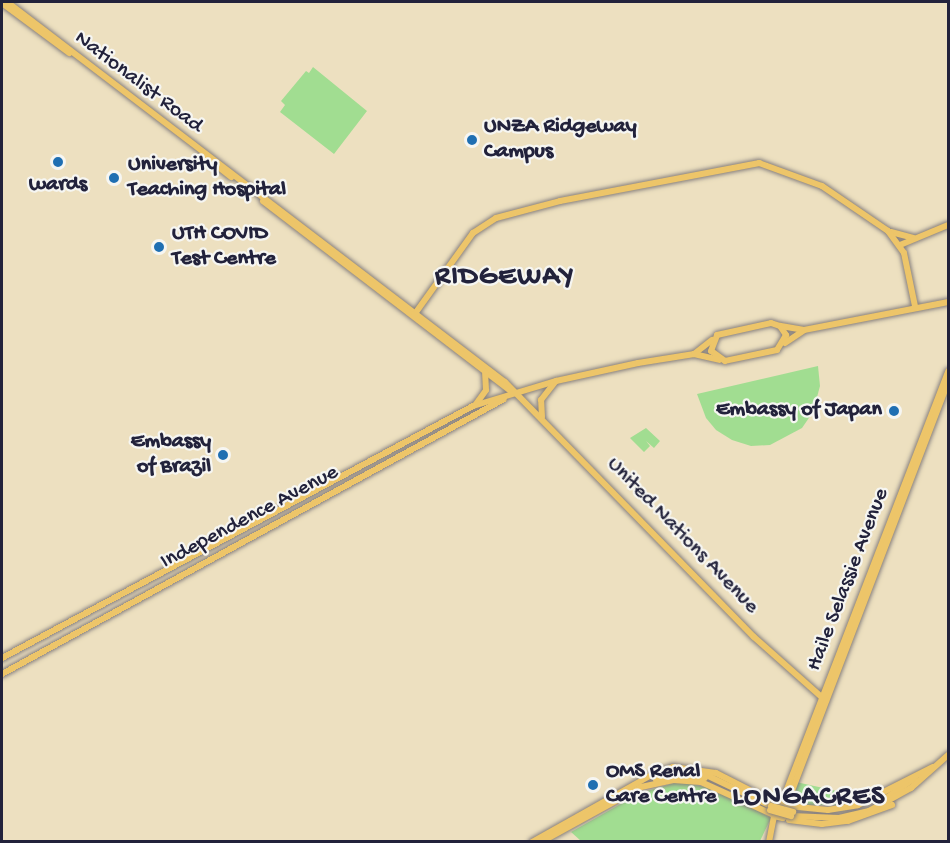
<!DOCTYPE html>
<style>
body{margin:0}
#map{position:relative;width:950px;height:843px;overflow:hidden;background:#ede0c0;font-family:"Gochi Hand",sans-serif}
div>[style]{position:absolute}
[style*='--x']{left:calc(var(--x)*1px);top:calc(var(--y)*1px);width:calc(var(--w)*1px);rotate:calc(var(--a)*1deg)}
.green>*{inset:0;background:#a1dd91}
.roads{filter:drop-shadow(0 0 2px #88817e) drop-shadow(0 0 2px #88817e)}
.major>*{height:6px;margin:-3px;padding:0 3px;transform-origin:3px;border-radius:3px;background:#edc569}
.bridges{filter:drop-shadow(0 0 2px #88817e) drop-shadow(0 0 2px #88817e)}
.major-bridge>*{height:6px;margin:-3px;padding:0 3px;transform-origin:3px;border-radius:3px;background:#edc569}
.dots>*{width:16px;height:16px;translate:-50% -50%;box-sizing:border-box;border:3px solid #f6f6f2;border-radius:50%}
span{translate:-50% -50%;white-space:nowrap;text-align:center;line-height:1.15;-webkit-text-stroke:4.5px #f6f6f2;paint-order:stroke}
.street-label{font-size:22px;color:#22223b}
.poi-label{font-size:22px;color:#22223b;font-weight:700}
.left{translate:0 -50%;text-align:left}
.right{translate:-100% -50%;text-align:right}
.district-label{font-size:28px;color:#22223b;font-weight:700;letter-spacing:1.5px}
.frame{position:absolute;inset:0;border:3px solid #22223b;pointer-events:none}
</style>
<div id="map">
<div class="green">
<i style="clip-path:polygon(313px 67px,367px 111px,334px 154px,280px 112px,285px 105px,281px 101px,306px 71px,309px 73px)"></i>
<i style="clip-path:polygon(818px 366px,820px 386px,813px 412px,802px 428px,770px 445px,751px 446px,732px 440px,716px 430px,706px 418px,697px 394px)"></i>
<i style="clip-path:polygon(646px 428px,660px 441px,654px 448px,646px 441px,650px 446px,644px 452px,630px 438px)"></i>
<i style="clip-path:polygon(678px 782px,717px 789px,771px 818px,760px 841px,581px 841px,571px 832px,640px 793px)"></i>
<i style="clip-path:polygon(796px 782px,837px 791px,840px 805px,793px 805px,790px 801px)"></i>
</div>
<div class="roads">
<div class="major">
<i style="--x:7;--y:2;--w:626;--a:37.35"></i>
<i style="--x:505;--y:382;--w:356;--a:45.7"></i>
<i style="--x:754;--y:637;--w:96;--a:41.6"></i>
<i style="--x:2;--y:3;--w:84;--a:36.7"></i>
<i style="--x:203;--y:155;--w:36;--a:38"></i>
<i style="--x:263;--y:201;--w:314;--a:37.5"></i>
<i style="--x:891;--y:232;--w:23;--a:15"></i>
<i style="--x:900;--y:245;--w:52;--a:-22.6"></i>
<i style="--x:414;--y:315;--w:101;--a:-54.3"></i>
<i style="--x:473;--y:233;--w:27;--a:-33"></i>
<i style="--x:496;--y:218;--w:66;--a:-14.9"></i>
<i style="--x:560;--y:201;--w:203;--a:-10.8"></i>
<i style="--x:759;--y:163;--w:67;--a:20.1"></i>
<i style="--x:822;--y:186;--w:80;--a:34.3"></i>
<i style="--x:888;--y:231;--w:27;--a:54"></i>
<i style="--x:904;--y:253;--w:54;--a:78.3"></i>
<i style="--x:771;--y:323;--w:9;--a:18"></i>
<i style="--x:780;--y:326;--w:11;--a:56"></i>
<i style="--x:786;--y:335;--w:17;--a:121"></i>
<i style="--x:777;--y:350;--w:53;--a:168.1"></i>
<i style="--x:725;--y:361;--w:17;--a:-144"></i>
<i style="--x:711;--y:351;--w:17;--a:-69"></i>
<i style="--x:717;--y:335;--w:55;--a:-12.5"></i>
<i style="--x:781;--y:326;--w:22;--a:10"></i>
<i style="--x:785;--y:343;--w:23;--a:-34"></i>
<i style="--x:804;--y:330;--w:147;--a:-11"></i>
<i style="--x:694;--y:354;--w:23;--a:-38"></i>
<i style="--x:476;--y:404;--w:17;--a:-54"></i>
<i style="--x:486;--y:390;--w:17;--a:-93"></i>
<i style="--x:542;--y:417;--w:17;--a:-93"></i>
<i style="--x:541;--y:400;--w:23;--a:-52"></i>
<i style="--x:2;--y:658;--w:534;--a:-28.15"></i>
<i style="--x:473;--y:406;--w:87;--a:-16.8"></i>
<i style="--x:556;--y:381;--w:84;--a:-12.4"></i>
<i style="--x:638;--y:363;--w:57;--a:-9.1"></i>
<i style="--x:694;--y:354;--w:26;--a:13"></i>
<i style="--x:2;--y:674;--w:572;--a:-28.71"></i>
<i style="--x:702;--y:773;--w:76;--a:25.6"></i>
<i style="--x:656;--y:780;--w:22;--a:-13"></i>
<i style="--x:677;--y:775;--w:28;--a:6"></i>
<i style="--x:882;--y:801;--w:40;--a:-34.9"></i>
<i style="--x:780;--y:802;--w:8;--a:150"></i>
<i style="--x:773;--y:806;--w:10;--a:84"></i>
<i style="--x:774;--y:816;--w:9;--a:13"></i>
<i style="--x:783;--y:818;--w:8;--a:-45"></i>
<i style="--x:782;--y:802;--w:462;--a:-68.9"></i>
<i style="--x:787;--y:804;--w:451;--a:-69.1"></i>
<i style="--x:788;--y:806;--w:40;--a:5.7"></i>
<i style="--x:828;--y:810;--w:30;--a:-9"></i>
<i style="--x:858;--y:805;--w:84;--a:-26.9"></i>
<i style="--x:791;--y:816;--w:48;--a:2.4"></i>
<i style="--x:839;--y:818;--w:31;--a:-13"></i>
<i style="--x:869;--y:811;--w:48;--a:-28.7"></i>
<i style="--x:911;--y:788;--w:50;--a:-41.7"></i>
<i style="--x:789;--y:820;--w:33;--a:7"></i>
<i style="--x:822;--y:824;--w:26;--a:-7"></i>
<i style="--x:848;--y:821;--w:47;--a:-20"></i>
<i style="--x:532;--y:842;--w:141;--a:-29.3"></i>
<i style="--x:655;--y:773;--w:19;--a:-18"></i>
<i style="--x:673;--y:767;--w:43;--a:7.9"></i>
<i style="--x:716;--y:773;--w:62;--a:27"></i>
<i style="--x:771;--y:801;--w:14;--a:8"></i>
<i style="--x:541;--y:842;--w:114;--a:-28.8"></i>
<i style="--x:641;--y:787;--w:33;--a:-12"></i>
<i style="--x:673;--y:780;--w:28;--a:4"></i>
<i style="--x:701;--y:782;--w:80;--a:24.3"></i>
<i style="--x:769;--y:842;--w:26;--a:-79"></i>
</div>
</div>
<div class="bridges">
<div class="major-bridge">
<i style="--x:771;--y:806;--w:23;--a:15"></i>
<i style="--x:770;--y:810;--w:22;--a:16"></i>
</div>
</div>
<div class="dots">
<i style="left:472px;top:140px;background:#1f6fb2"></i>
<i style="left:58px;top:162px;background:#1f6fb2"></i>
<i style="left:114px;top:178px;background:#1f6fb2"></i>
<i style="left:159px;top:247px;background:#1f6fb2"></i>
<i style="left:894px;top:411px;background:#1f6fb2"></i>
<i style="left:223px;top:455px;background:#1f6fb2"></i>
<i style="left:593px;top:785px;background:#1f6fb2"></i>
</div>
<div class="street-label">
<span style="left:138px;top:83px;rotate:37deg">Nationalist Road</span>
<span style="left:250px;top:518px;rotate:-28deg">Independence Avenue</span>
<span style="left:682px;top:536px;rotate:46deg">United Nations Avenue</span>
<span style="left:849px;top:580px;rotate:-69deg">Haile Selassie Avenue</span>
</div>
<div class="poi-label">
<span class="left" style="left:484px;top:140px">UNZA Ridgeway<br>Campus</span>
<span class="left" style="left:128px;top:178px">University<br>Teaching Hospital</span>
<span style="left:58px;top:186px">wards</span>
<span class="left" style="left:172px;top:247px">UTH COVID<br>Test Centre</span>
<span class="right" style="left:882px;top:411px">Embassy of Japan</span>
<span class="right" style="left:211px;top:455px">Embassy<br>of Brazil</span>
<span class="left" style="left:606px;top:785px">OMS Renal<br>Care Centre</span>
</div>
<div class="district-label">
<span style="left:505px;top:278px">RIDGEWAY</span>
<span style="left:809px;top:798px">LONGACRES</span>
</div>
<div class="frame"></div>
</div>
